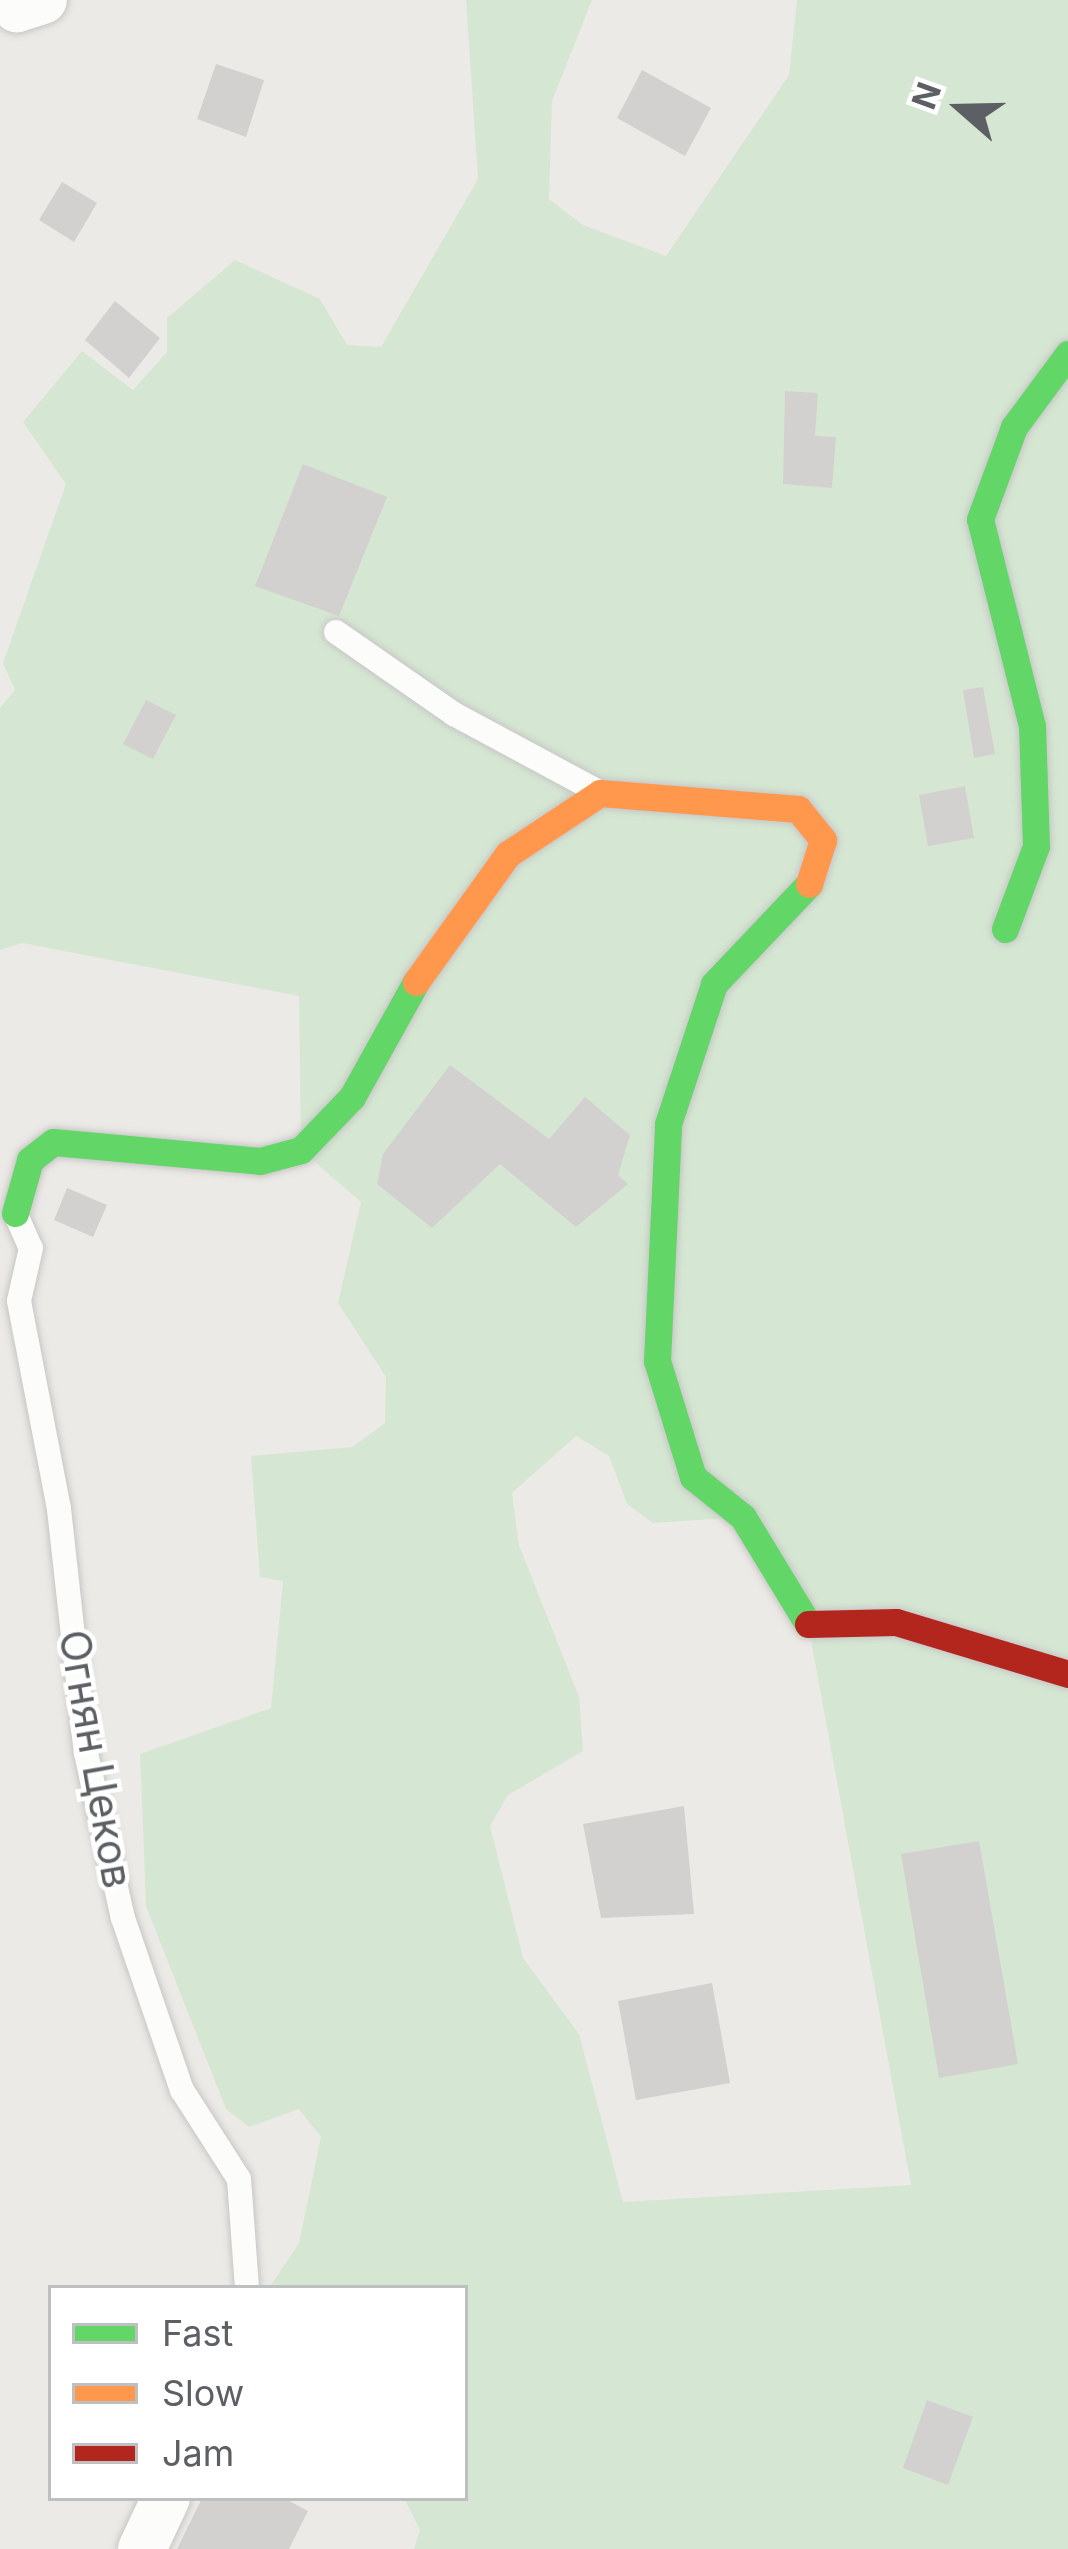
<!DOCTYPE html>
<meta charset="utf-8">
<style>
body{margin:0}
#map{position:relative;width:1068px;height:2549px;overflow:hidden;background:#eceae6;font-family:Inter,sans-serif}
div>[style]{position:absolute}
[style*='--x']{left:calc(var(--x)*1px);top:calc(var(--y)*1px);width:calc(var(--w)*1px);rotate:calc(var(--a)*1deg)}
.green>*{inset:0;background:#d5e7d2}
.building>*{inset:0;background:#d2d1cf}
.roads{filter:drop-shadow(0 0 3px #c7c7c7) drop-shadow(0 0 3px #c7c7c7)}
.lane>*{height:24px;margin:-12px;padding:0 12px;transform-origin:12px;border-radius:12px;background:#fcfcfb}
.street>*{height:48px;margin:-24px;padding:0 24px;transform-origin:24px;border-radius:24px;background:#fcfcfb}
.fast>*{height:27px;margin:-13.5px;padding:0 13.5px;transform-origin:13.5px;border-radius:13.5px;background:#63d668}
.slow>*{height:27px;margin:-13.5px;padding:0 13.5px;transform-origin:13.5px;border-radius:13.5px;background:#ff974d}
.jam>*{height:27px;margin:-13.5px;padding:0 13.5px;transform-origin:13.5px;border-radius:13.5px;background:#b3261e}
span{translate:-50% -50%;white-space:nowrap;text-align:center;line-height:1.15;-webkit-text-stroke:9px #fff;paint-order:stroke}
.street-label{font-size:42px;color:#5c6064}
.legend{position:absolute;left:48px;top:2285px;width:420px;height:216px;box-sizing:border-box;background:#fff;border:3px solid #bebfc1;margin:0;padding:15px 21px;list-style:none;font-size:36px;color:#5c6064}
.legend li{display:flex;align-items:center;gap:24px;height:60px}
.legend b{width:60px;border:3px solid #bebfc1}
.north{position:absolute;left:900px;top:48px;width:120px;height:120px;-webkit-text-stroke:9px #fff;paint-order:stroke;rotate:290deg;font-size:33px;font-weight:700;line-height:48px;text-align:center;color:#5c6064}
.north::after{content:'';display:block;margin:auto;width:42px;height:54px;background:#5c6064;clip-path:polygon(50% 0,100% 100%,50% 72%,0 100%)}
</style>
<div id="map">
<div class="green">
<i style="clip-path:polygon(evenodd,466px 0,592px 0,552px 101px,549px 199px,583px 225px,666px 256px,789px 75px,797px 0,1068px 0,1068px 2549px,414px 2549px,420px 2530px,404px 2498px,465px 2498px,465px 2288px,269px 2288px,299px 2243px,321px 2137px,299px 2109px,249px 2127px,226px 2109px,146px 1906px,140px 1754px,271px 1708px,283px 1581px,260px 1577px,251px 1456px,352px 1447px,385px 1423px,386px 1377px,338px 1303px,361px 1202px,301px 1150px,299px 996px,22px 943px,0 950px,0 708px,15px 690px,3px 663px,66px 484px,23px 422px,82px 351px,133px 390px,167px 352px,167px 318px,235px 260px,320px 299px,347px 345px,381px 347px,478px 179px,466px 0,576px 1436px,609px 1456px,627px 1504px,653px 1523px,743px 1517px,808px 1624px,911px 2185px,623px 2202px,579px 2034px,523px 1958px,490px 1826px,508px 1795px,583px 1751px,579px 1697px,519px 1545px,512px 1493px,576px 1436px)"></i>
</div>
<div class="building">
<i style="clip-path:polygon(216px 64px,264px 80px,246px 137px,197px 119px)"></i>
<i style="clip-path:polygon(642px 70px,711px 108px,685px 156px,617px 118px)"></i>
<i style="clip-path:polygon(62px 182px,97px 203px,74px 242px,39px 220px)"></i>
<i style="clip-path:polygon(115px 301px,160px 338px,129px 378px,85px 340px)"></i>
<i style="clip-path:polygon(785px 391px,818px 393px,815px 436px,836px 437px,832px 488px,783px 484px)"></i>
<i style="clip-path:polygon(303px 464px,387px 497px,339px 616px,255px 586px)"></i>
<i style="clip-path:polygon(983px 687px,995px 754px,974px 758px,963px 690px)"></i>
<i style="clip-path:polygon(146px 700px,176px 715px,153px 759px,123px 744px)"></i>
<i style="clip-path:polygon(965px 786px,974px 838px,928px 846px,919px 795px)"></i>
<i style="clip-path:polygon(450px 1065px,549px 1139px,585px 1097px,630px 1135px,618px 1175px,628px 1184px,576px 1227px,500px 1164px,432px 1228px,377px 1184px,383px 1154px)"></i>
<i style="clip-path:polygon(67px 1188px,107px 1205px,93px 1237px,54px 1220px)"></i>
<i style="clip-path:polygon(684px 1806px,694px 1914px,601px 1918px,583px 1824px)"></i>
<i style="clip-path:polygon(979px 1841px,1018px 2064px,939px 2078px,901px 1854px)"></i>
<i style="clip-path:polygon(712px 1983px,730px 2083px,636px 2100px,618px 2001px)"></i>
<i style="clip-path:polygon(927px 2400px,973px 2417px,948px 2485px,903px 2468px)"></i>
<i style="clip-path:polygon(202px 2498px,284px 2498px,308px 2511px,289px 2549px,177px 2549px)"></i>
</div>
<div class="roads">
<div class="lane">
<i style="--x:336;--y:632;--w:144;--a:34.8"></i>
<i style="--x:454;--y:714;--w:158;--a:28.3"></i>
<i style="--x:16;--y:1215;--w:36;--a:66"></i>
<i style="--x:31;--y:1248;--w:54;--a:102.8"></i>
<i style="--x:19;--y:1301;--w:212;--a:79.1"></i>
<i style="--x:59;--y:1509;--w:245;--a:83.7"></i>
<i style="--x:86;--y:1753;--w:169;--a:77.4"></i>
<i style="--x:123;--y:1918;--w:182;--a:71.1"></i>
<i style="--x:182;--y:2090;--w:106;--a:57.4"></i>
<i style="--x:239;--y:2179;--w:109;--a:85.8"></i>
</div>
<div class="street">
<i style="--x:20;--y:0;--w:9;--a:111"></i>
<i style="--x:17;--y:8;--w:27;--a:-17"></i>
<i style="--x:142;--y:2549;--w:56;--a:-64.8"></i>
</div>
<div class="fast">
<i style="--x:1005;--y:929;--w:89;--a:-69.5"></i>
<i style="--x:1036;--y:846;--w:120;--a:-91.9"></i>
<i style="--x:1032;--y:726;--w:213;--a:-104.1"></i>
<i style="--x:980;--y:519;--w:98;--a:-69.7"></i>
<i style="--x:1014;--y:427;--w:91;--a:-53.5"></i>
<i style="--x:15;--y:1213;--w:55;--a:-74.2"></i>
<i style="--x:30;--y:1160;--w:29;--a:-38"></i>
<i style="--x:53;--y:1142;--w:208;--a:5.2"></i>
<i style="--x:260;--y:1161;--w:42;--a:-15"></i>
<i style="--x:301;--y:1150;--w:74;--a:-46.1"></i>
<i style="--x:352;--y:1097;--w:132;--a:-60.9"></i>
<i style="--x:808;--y:1624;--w:125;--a:-121.3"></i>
<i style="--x:743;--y:1517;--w:64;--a:-141.3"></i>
<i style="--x:693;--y:1477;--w:121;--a:-107.2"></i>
<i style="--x:657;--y:1361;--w:237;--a:-87.3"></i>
<i style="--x:668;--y:1124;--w:147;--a:-71.8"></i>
<i style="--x:714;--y:984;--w:138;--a:-46.5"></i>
</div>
<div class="slow">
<i style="--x:416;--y:982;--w:158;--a:-54.3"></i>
<i style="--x:508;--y:854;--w:110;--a:-33.5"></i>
<i style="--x:600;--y:793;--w:199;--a:4.6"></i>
<i style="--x:798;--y:809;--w:40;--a:51"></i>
<i style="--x:823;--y:840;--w:46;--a:107.7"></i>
</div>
<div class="jam">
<i style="--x:808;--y:1624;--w:88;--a:-1.3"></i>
<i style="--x:896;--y:1622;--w:180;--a:16.8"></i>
</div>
</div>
<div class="street-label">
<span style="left:96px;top:1759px;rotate:80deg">Огнян Цеков</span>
</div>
<ul class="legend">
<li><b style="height:15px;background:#63d668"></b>Fast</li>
<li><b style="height:15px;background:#ff974d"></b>Slow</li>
<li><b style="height:15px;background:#b3261e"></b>Jam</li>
</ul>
<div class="north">N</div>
</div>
